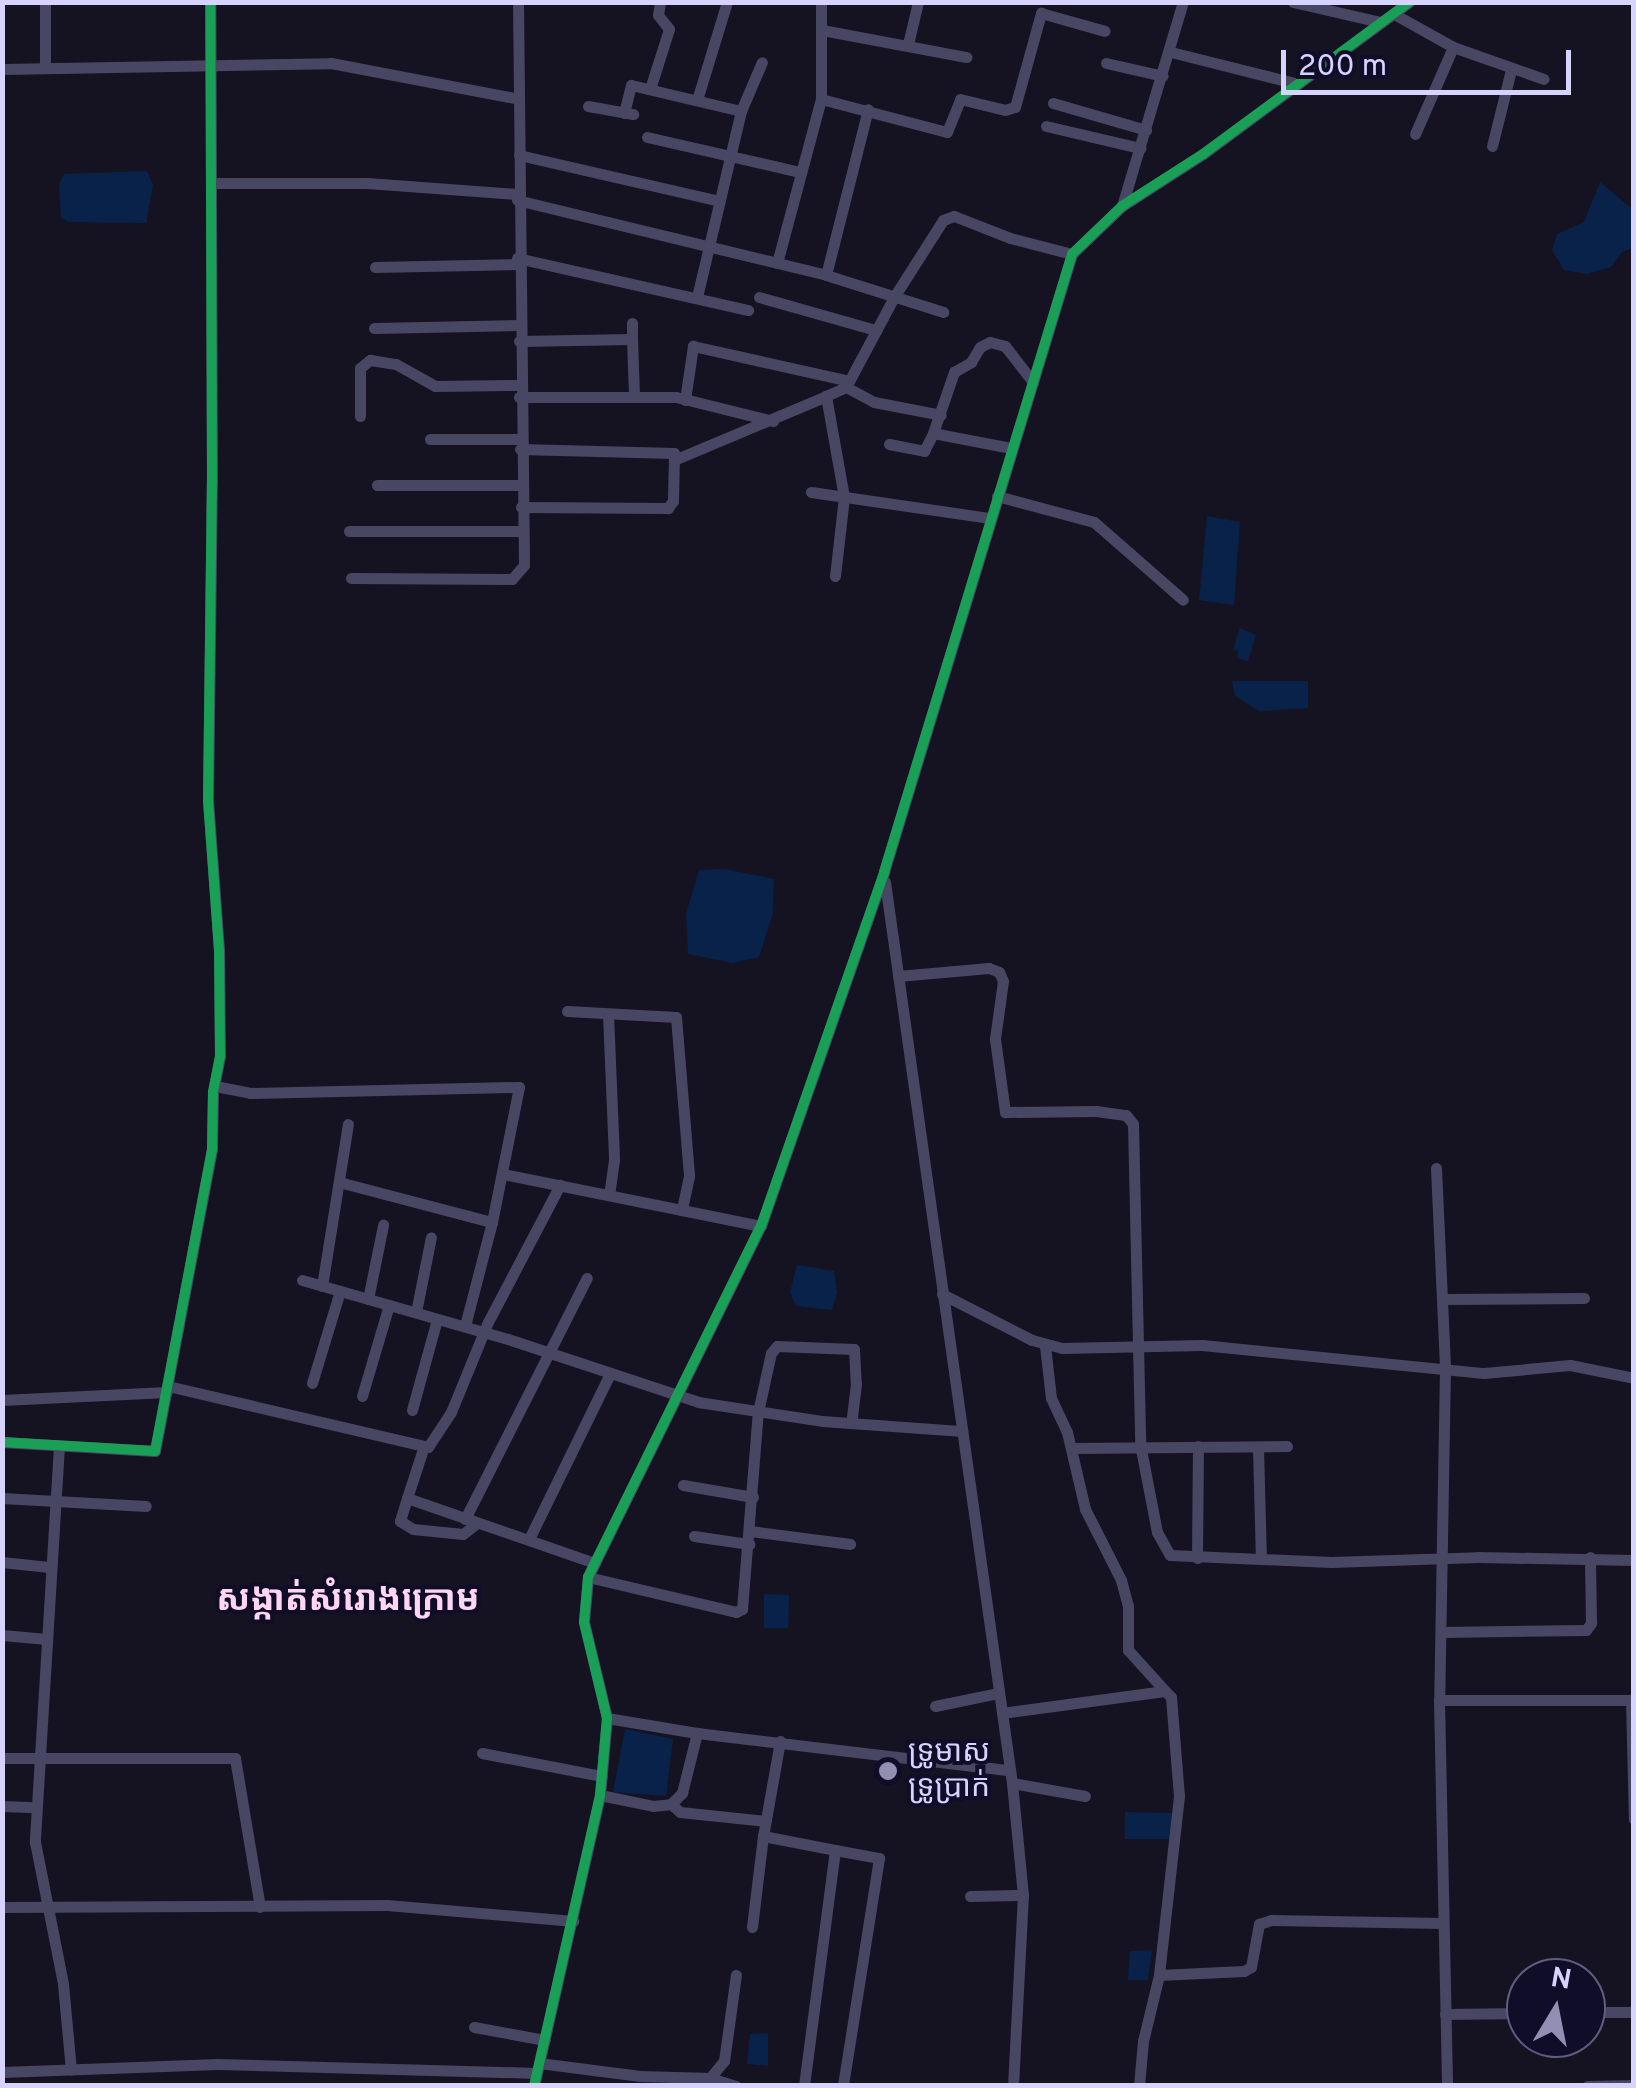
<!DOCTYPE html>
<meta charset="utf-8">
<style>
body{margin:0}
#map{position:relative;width:1636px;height:2088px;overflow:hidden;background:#151322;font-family:Overpass,"Noto Sans Khmer",sans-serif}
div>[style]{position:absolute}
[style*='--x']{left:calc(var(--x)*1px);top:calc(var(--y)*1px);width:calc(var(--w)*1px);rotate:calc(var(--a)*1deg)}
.water>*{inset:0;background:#082249}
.minor>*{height:11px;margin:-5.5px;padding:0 5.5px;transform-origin:5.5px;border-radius:5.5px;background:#474763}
.cycleway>*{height:10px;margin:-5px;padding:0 5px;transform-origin:5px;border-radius:5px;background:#1a9f57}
.dots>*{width:28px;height:28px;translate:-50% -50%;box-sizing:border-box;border:5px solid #100d28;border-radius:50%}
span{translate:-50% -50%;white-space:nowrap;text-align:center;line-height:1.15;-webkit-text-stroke:8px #100d28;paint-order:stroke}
.poi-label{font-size:30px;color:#d6d4ff}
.left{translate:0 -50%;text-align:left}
.quarter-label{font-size:35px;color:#ffd6f2;font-weight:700}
.frame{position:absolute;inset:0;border:5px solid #d6d4ff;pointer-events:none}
.north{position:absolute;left:1506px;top:1958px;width:100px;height:100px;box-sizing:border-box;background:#100d28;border:2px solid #5f5d7e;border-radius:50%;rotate:10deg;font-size:28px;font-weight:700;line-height:40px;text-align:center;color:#d6d4ff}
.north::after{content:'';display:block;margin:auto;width:35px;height:45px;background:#9290b2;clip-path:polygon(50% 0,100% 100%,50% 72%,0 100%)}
.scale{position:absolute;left:1281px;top:50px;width:290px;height:45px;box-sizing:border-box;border:5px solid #d6d4ff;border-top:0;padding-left:12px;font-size:30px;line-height:35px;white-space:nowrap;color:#d6d4ff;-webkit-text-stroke:8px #100d28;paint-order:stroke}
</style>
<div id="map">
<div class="water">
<i style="clip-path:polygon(147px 171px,153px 185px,146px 223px,69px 222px,61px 218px,59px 183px,64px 174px)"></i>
<i style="clip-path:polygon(1600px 182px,1633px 210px,1633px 248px,1622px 252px,1611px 267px,1587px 274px,1564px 270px,1552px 250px,1557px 234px,1584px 222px)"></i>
<i style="clip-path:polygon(1207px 516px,1240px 522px,1234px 605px,1199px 600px)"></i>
<i style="clip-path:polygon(1240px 628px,1256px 635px,1248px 661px,1237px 658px,1238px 651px,1233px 650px)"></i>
<i style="clip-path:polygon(1232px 681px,1308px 681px,1308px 708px,1259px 711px,1235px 696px)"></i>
<i style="clip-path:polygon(725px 869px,774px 879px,773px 913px,759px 957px,732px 963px,688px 954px,686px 914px,699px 870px)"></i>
<i style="clip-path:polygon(797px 1265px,834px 1271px,837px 1292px,832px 1310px,796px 1306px,790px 1292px)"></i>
<i style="clip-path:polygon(764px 1594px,789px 1595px,788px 1628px,764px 1628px)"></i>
<i style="clip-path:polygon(625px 1729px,673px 1739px,666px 1796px,613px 1792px)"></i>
<i style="clip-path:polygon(1125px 1812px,1172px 1813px,1171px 1839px,1125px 1839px)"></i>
<i style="clip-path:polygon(1152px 1950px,1148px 1980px,1128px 1980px,1130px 1951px)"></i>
<i style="clip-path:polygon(768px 2033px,768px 2066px,747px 2064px,750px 2034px)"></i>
</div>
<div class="minor">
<i style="--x:1293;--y:2;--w:89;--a:12.9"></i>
<i style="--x:1394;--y:14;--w:68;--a:29.2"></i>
<i style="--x:1453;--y:47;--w:96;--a:19.4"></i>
<i style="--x:822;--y:30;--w:147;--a:10.6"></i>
<i style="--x:908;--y:44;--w:43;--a:-76.6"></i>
<i style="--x:1171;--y:52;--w:131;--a:14.1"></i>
<i style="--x:1106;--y:63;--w:58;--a:12.8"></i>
<i style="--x:45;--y:68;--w:66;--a:-90"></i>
<i style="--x:2;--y:69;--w:329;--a:-1"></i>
<i style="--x:331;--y:63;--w:191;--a:10.8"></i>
<i style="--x:650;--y:89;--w:63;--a:-72.4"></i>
<i style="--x:669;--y:29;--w:18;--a:-128"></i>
<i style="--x:658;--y:15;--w:13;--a:-81"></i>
<i style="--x:821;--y:99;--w:130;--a:14.7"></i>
<i style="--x:947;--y:132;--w:35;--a:-68"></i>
<i style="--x:960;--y:99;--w:46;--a:13.7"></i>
<i style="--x:1005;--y:110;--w:10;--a:-17"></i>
<i style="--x:1015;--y:107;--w:98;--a:-74.5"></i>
<i style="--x:1041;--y:13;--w:66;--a:15.7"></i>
<i style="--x:697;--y:100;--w:102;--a:-73"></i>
<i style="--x:1053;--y:103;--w:97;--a:16.2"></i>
<i style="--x:588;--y:106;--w:46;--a:10.1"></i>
<i style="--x:624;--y:113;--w:29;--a:-76"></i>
<i style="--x:631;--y:85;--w:113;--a:13.3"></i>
<i style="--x:1046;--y:126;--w:97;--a:13.2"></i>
<i style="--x:1415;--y:134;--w:95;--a:-66.4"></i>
<i style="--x:647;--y:137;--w:157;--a:12.9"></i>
<i style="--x:1492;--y:146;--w:78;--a:-76"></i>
<i style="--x:519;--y:155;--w:206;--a:12.9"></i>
<i style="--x:212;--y:183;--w:155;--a:0"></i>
<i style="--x:367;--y:183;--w:150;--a:4.2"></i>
<i style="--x:517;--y:200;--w:318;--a:13.6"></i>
<i style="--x:826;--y:275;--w:123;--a:17.5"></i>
<i style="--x:1122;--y:206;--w:213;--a:-73.4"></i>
<i style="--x:517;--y:258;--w:237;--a:12.7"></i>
<i style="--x:777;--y:263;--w:170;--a:-75"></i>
<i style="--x:821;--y:99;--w:97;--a:-90"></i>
<i style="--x:375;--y:267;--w:143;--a:-1.2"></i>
<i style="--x:826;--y:275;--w:171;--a:-75.8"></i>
<i style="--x:697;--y:297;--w:191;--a:-76.7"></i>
<i style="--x:741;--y:111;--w:53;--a:-66.8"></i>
<i style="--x:759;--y:297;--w:122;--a:15.8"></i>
<i style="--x:374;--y:328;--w:145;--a:-1.2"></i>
<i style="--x:632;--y:339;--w:16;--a:-90"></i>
<i style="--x:519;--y:341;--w:113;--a:-1"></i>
<i style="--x:632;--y:339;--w:56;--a:88"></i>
<i style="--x:846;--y:387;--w:32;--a:28"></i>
<i style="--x:874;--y:402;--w:68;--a:11"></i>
<i style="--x:519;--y:397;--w:157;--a:0"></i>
<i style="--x:676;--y:397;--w:100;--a:13.9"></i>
<i style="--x:685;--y:400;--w:55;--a:-81.6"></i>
<i style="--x:693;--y:346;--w:160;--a:12.6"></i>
<i style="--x:360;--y:416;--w:48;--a:-90"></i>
<i style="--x:360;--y:368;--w:13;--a:-39"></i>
<i style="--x:370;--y:360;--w:26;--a:9"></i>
<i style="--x:396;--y:364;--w:45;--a:29.4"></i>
<i style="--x:435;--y:386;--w:84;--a:-0.7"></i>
<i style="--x:430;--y:439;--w:90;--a:0"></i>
<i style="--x:889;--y:444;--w:36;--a:11"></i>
<i style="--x:924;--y:451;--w:20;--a:-63"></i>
<i style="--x:1011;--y:448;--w:79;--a:-169.1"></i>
<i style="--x:933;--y:433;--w:65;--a:-71"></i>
<i style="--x:954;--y:372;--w:20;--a:-30"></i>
<i style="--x:971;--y:362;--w:17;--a:-59"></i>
<i style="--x:980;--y:347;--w:11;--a:-27"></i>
<i style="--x:990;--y:342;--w:16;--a:15"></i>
<i style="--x:1005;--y:346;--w:46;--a:52.1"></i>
<i style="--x:520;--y:449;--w:154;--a:1.5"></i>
<i style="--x:674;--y:453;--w:48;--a:91.2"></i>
<i style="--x:673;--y:501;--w:9;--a:126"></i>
<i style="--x:668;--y:508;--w:147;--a:-179.6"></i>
<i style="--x:674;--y:460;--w:165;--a:-22.8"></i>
<i style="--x:377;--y:485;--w:143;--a:0"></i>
<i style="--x:811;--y:492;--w:181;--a:8.3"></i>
<i style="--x:997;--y:496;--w:100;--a:15"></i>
<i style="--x:1094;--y:522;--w:118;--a:41.2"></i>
<i style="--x:349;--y:531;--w:173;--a:0"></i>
<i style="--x:835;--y:576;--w:80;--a:-83.5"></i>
<i style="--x:844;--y:497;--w:103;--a:-100.1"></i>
<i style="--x:826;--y:396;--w:22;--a:-24"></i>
<i style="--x:846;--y:387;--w:102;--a:-61.9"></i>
<i style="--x:894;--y:297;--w:91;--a:-57.5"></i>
<i style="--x:943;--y:220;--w:12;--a:-20"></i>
<i style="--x:954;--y:216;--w:60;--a:21.4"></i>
<i style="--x:1010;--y:238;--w:64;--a:14.5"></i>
<i style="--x:351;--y:578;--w:161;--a:0.4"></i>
<i style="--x:512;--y:579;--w:18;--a:-49"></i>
<i style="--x:524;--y:565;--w:563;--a:-90.61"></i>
<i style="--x:885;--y:882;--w:910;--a:81.98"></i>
<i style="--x:1012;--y:1783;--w:113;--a:84.4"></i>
<i style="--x:1023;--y:1895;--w:191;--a:93"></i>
<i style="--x:898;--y:976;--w:91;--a:-5"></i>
<i style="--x:989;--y:968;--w:11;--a:22"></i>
<i style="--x:999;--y:972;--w:10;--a:66"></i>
<i style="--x:1003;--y:981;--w:59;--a:97.9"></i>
<i style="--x:995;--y:1039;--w:74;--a:82.2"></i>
<i style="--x:1005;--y:1112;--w:91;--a:-0.6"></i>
<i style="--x:1096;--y:1111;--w:30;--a:8"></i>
<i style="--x:1126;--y:1115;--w:11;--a:52"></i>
<i style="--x:1133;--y:1124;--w:320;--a:88.7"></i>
<i style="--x:1140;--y:1444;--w:90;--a:79.1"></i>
<i style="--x:1157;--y:1532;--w:26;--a:61"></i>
<i style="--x:1170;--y:1555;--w:161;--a:2.5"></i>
<i style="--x:1331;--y:1562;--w:147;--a:-1.9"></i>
<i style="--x:1478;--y:1557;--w:156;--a:1.1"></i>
<i style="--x:567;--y:1011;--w:109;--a:3.2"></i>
<i style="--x:676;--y:1017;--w:160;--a:85.3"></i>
<i style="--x:689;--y:1176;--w:35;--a:102"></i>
<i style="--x:608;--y:1014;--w:146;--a:87.6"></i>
<i style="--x:614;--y:1160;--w:35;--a:98"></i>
<i style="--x:215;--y:1086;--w:36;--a:11"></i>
<i style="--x:250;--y:1093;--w:269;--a:-1.3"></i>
<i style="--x:519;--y:1087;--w:138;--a:101.3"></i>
<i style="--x:492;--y:1222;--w:107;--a:104.6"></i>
<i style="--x:1436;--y:1168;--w:200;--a:87.4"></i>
<i style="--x:1445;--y:1368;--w:332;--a:91"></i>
<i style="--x:1439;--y:1700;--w:386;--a:88.8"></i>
<i style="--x:503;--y:1174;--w:263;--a:11.4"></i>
<i style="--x:339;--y:1182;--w:158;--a:14.7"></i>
<i style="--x:302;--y:1280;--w:214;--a:16"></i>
<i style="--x:508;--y:1339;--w:200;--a:18.3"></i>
<i style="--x:698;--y:1402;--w:125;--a:8.7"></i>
<i style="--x:822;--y:1421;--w:138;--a:4.1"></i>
<i style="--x:322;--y:1286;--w:164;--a:-80.9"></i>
<i style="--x:942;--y:1294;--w:101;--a:27.1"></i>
<i style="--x:1032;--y:1340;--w:31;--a:15"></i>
<i style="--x:1062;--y:1348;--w:140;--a:-1.2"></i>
<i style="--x:1202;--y:1345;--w:283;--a:5.7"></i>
<i style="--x:1484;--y:1373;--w:86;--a:-5.3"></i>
<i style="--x:1570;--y:1365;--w:65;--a:11.5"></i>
<i style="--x:368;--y:1299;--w:76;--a:-78.5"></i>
<i style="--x:1442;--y:1299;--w:142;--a:-0.4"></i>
<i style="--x:416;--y:1312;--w:76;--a:-78.7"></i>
<i style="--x:1045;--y:1346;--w:52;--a:83.4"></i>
<i style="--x:1051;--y:1398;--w:38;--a:65"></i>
<i style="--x:1067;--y:1432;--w:79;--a:76.8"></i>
<i style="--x:1085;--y:1509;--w:80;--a:63.1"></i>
<i style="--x:1121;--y:1580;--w:27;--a:75"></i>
<i style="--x:1128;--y:1606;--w:44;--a:90"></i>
<i style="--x:1128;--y:1650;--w:55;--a:47.9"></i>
<i style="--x:312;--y:1383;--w:96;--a:-73.1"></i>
<i style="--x:168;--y:1386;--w:267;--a:13.2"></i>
<i style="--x:428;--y:1447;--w:42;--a:-56.7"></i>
<i style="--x:451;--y:1412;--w:97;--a:-67.7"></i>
<i style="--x:488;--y:1322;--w:155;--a:-62.3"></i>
<i style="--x:362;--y:1396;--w:95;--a:-73.5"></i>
<i style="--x:2;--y:1400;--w:165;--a:-2.8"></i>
<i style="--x:412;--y:1410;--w:94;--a:-74.6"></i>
<i style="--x:2;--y:1442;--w:153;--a:3.4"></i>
<i style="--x:155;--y:1451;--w:307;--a:-79.3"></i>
<i style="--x:212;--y:1149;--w:57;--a:-89"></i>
<i style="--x:213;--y:1092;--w:37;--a:-79"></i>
<i style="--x:220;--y:1056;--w:106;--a:-90.5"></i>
<i style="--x:219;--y:950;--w:149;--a:-94.2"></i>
<i style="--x:208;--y:801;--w:320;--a:-89.3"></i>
<i style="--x:212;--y:481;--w:479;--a:-90.2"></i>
<i style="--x:59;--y:1446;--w:397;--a:93.5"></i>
<i style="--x:35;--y:1842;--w:145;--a:78.8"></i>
<i style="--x:63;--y:1984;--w:86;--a:84.7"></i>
<i style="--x:1258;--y:1447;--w:112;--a:88.5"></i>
<i style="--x:1072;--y:1448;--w:215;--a:-0.5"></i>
<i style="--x:423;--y:1449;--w:52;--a:108.1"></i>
<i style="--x:407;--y:1498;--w:199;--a:19.1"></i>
<i style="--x:683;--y:1485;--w:71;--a:9.7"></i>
<i style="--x:2;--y:1498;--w:144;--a:3.2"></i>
<i style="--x:407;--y:1498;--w:24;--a:107"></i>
<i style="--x:400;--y:1521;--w:15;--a:32"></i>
<i style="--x:413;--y:1529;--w:50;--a:5.7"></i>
<i style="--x:463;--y:1534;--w:16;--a:-38"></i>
<i style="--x:465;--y:1519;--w:270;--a:-63.2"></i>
<i style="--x:750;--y:1531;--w:101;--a:7.4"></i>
<i style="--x:694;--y:1536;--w:56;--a:8.3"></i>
<i style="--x:529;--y:1539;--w:184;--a:-63.9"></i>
<i style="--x:1197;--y:1558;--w:112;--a:-89.5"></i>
<i style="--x:2;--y:1562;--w:47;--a:6.1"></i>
<i style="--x:588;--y:1577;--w:152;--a:13.3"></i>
<i style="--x:736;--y:1612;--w:7;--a:-27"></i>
<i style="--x:742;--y:1609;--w:198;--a:-85.4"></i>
<i style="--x:758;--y:1412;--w:60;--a:-77.6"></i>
<i style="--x:771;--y:1353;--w:9;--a:-49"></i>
<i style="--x:777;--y:1346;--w:77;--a:2.2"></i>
<i style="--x:854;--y:1349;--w:35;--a:87"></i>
<i style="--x:856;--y:1384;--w:38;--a:97"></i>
<i style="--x:1441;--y:1632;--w:145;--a:-0.8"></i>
<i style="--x:1586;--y:1630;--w:9;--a:-54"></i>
<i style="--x:1591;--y:1623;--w:66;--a:-90.9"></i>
<i style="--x:2;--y:1635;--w:45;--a:5.1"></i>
<i style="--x:1439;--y:1700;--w:195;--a:0"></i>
<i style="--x:1631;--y:1700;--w:119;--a:88.6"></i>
<i style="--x:935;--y:1706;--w:64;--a:-11.7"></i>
<i style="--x:1002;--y:1713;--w:164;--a:-7.7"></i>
<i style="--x:1165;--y:1691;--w:8;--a:45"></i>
<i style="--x:1171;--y:1697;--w:99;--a:85.4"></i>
<i style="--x:1179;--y:1796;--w:180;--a:96.4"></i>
<i style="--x:1159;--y:1975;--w:68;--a:103.6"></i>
<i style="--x:1143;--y:2041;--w:45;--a:95.1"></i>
<i style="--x:607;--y:1718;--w:91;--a:9.5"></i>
<i style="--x:780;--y:1741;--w:97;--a:100.1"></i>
<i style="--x:763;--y:1836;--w:73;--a:11"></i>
<i style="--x:835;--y:1850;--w:238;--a:97.5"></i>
<i style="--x:482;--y:1753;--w:122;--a:10.9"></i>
<i style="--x:2;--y:1758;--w:233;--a:0"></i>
<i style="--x:235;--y:1758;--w:151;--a:80.5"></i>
<i style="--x:1012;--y:1783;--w:74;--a:10.1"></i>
<i style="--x:600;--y:1795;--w:54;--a:11.7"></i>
<i style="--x:653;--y:1806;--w:18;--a:-6"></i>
<i style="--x:671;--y:1804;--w:16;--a:-45"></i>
<i style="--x:682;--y:1793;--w:62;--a:-76"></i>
<i style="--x:697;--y:1733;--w:314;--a:6.8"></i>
<i style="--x:671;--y:1804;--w:12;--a:42"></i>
<i style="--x:680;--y:1812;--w:86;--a:6"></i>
<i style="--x:2;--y:1806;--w:33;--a:2"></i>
<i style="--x:835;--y:1850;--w:45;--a:10.3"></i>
<i style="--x:879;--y:1858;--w:231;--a:99"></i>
<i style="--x:970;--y:1896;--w:53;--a:-1.1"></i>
<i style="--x:2;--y:1907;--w:385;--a:-0.3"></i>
<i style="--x:387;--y:1905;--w:187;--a:4.9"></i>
<i style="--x:752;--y:1927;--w:92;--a:-83.1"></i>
<i style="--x:1159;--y:1975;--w:85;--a:-2.7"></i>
<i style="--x:1244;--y:1971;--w:8;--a:-30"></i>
<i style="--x:1251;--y:1967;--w:44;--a:-79.5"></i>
<i style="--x:1259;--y:1924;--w:13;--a:-18"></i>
<i style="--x:1271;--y:1920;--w:171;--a:1"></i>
<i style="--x:1586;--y:2012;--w:48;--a:0"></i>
<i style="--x:1445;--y:2014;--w:81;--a:-0.7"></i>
<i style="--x:474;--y:2027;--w:72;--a:10.4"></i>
<i style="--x:539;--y:2063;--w:102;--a:7.3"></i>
<i style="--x:640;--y:2076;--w:70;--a:1.6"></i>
<i style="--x:710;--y:2078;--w:22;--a:-51"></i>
<i style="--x:724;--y:2061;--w:87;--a:-82.1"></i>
<i style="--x:2;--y:2072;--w:216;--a:-2.1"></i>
<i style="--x:218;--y:2064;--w:318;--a:1.6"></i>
<i style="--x:710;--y:2078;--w:27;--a:17"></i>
<i style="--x:534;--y:2086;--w:298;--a:-77.2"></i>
<i style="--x:600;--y:1795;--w:77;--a:-84.8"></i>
<i style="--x:607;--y:1718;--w:99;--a:-103.5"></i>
<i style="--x:584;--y:1622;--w:45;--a:-84.9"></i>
<i style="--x:588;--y:1577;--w:391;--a:-63.8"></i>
<i style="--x:761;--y:1226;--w:375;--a:-70.8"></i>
<i style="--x:884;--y:872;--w:646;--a:-73.08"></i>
<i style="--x:1072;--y:254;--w:69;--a:-43.8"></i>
<i style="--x:1122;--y:206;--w:96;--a:-32.7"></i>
<i style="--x:1203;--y:154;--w:256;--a:-36.4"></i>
<i style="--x:1587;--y:2086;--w:47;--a:-1.2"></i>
</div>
<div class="cycleway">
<i style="--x:2;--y:1442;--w:153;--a:3.4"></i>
<i style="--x:155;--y:1451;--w:307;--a:-79.3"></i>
<i style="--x:212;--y:1149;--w:57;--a:-89"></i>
<i style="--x:213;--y:1092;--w:37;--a:-79"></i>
<i style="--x:220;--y:1056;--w:106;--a:-90.5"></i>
<i style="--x:219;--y:950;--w:149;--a:-94.2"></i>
<i style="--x:208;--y:801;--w:320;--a:-89.3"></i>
<i style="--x:212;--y:481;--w:479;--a:-90.2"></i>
<i style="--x:534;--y:2086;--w:298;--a:-77.2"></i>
<i style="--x:600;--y:1795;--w:77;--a:-84.8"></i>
<i style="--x:607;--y:1718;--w:99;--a:-103.5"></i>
<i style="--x:584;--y:1622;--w:45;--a:-84.9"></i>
<i style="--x:588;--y:1577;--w:391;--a:-63.8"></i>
<i style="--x:761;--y:1226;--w:375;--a:-70.8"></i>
<i style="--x:884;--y:872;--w:646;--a:-73.08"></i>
<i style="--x:1072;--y:254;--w:69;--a:-43.8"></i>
<i style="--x:1122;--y:206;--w:96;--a:-32.7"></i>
<i style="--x:1203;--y:154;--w:256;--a:-36.4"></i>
</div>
<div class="dots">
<i style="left:888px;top:1771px;background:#9290b2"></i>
</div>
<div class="poi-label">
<span class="left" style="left:908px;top:1771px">ទ្រូមាស<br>ទ្រូប្រាក់</span>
</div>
<div class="quarter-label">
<span style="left:348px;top:1601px">សង្កាត់សំរោងក្រោម</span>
</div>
<div class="frame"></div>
<div class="north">N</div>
<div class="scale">200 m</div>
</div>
